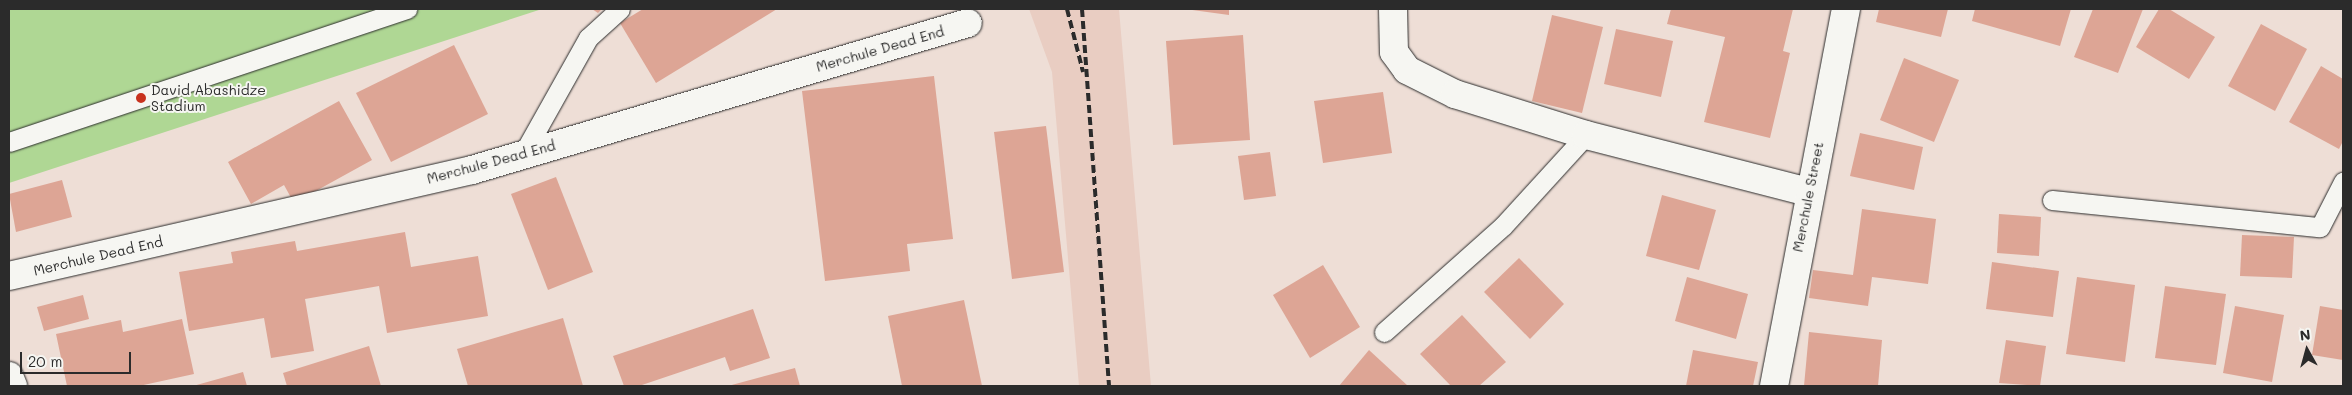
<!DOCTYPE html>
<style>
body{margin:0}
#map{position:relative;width:2352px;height:395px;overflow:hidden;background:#eeded6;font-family:Mali,sans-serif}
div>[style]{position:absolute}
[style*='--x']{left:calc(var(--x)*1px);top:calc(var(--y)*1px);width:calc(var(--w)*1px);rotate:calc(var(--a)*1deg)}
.built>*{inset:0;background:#e9cdc2}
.green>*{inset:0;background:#afd794}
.building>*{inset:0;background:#dda595}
.roads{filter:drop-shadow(0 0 1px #2b2b2b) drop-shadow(0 0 1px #2b2b2b)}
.lane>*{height:19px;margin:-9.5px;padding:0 9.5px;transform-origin:9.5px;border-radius:9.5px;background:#f6f6f2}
.street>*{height:28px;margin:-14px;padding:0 14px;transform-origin:14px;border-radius:14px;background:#f6f6f2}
.rail>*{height:4px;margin-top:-2px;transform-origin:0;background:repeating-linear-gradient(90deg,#2b2b2b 0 8px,transparent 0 12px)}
.dots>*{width:14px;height:14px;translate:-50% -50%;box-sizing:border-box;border:2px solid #f6f6f2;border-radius:50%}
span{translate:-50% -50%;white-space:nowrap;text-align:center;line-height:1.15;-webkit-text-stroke:4px #f6f6f2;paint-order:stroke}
.street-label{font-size:14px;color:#2b2b2b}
.poi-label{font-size:14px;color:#2b2b2b}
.left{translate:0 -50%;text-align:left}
.frame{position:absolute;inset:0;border:10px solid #2b2b2b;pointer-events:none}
.north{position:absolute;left:2282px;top:325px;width:50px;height:50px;-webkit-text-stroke:4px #f6f6f2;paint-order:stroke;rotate:353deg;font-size:14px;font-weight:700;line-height:20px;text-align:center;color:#2b2b2b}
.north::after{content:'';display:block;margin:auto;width:18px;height:22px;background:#2b2b2b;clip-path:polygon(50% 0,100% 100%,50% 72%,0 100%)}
.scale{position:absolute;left:20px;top:352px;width:111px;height:22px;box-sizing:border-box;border:2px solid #2b2b2b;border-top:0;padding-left:6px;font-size:15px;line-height:18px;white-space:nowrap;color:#2b2b2b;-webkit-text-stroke:4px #f6f6f2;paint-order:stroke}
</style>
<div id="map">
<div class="built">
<i style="clip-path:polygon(1029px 9px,1119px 9px,1151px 386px,1079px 386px,1052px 72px)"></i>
</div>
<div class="green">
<i style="clip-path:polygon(9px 9px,542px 9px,9px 183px)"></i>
</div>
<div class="building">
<i style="clip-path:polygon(592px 9px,602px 9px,598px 13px)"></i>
<i style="clip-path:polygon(643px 9px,777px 9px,656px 83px,620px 23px)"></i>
<i style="clip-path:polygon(1185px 9px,1229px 9px,1229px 15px)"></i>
<i style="clip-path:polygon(1671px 9px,1793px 9px,1783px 51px,1790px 53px,1770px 138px,1704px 122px,1725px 37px,1667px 24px)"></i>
<i style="clip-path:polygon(1879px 9px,1948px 9px,1941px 37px,1876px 22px)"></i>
<i style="clip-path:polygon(1975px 9px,2071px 9px,2060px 46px,1972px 21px)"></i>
<i style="clip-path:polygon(2093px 9px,2143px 9px,2118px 73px,2074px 57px)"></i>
<i style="clip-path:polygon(2159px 9px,2169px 9px,2215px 37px,2189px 79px,2136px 47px)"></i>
<i style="clip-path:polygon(1552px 15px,1603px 27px,1582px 113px,1532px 101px)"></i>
<i style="clip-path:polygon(2261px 24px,2307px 49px,2275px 111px,2228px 86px)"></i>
<i style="clip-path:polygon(1616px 29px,1673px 41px,1661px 97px,1604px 84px)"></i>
<i style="clip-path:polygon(1243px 35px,1250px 140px,1173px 145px,1166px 41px)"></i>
<i style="clip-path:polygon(454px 45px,488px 114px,391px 162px,356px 93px)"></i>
<i style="clip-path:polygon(1904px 58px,1959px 80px,1934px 142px,1880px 120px)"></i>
<i style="clip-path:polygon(2321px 66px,2343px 79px,2343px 141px,2339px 149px,2289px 122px)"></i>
<i style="clip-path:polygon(934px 76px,953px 239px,907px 244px,910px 271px,825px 281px,802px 91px)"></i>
<i style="clip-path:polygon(1383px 92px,1392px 153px,1323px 163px,1314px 101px)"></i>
<i style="clip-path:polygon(339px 101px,372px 160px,294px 203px,284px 185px,251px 204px,228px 162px)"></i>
<i style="clip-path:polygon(1046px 126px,1064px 272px,1012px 279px,994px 132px)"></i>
<i style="clip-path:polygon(1860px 133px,1923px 147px,1914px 190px,1850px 176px)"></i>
<i style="clip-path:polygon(1270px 152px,1276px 196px,1244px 200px,1238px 156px)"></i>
<i style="clip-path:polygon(556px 177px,593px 272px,548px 290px,511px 194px)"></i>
<i style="clip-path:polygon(62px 180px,72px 217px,16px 232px,9px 194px)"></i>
<i style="clip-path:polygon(1662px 195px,1716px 210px,1699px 270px,1646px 256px)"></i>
<i style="clip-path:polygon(1862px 209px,1936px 219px,1928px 284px,1872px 277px,1868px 306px,1809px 298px,1813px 270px,1853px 275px)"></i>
<i style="clip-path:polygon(1999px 214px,2041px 217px,2039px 256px,1997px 253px)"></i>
<i style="clip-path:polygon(405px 232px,411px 267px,478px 256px,488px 316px,387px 333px,379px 286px,305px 299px,314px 351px,271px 358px,264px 318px,189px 331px,179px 272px,233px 263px,231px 252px,295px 241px,297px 251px)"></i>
<i style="clip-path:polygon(2242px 235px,2294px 237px,2292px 278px,2240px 276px)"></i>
<i style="clip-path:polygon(1519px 258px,1564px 304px,1530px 339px,1484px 292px)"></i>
<i style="clip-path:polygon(1992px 262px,2059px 271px,2053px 317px,1986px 309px)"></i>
<i style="clip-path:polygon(1323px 265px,1360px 327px,1310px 358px,1273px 295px)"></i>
<i style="clip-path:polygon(1687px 277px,1748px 294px,1736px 339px,1675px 321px)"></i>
<i style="clip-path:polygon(2077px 277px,2135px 285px,2125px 362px,2066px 354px)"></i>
<i style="clip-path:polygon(2165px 286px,2226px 294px,2216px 365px,2155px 358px)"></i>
<i style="clip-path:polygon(83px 295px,89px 319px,44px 331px,37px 307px)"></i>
<i style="clip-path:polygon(964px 300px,982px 386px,902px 386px,888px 316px)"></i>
<i style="clip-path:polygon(2235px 306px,2284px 315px,2272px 382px,2223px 373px)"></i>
<i style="clip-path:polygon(2320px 306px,2343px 310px,2343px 360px,2312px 355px)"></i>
<i style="clip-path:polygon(753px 309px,770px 358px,730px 371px,725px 357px,639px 386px,624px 386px,613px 356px)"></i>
<i style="clip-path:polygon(1462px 315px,1506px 362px,1479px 386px,1451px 386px,1420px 354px)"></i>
<i style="clip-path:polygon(563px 318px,583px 386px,468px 386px,457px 349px)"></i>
<i style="clip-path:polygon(182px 319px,194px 374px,139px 386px,67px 386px,56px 334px,121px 320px,123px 332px)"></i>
<i style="clip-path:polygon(1809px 332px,1882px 340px,1878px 386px,1804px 386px)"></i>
<i style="clip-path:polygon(2006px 340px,2046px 346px,2040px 386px,1999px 383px)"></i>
<i style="clip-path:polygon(369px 346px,381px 386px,287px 386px,283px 373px)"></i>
<i style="clip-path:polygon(1369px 350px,1408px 386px,1339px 386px)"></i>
<i style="clip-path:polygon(1693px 350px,1758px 362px,1753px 386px,1686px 386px)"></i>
<i style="clip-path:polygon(795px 368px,800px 386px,728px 386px)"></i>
<i style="clip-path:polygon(243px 372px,247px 386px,193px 386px)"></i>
</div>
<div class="roads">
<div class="lane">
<i style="--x:9;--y:142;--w:420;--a:-18.5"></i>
<i style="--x:523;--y:154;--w:133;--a:-60.7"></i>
<i style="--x:588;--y:38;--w:43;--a:-42.2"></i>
<i style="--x:2052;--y:200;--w:269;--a:5.8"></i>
<i style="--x:2320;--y:227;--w:51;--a:-62.9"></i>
<i style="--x:1384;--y:332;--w:159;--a:-41.7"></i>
<i style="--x:1503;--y:226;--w:123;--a:-47.6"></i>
</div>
<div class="street">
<i style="--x:1393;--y:9;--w:43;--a:88.7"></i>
<i style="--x:1394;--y:52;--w:22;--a:54"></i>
<i style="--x:1407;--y:70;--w:54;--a:26.6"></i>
<i style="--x:1455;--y:94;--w:137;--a:17.4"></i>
<i style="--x:1586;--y:135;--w:229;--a:14.4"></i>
<i style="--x:9;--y:276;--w:475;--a:-12.9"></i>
<i style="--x:472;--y:170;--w:517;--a:-16.51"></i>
<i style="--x:9;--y:376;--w:11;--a:68"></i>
<i style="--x:1774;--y:386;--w:384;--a:-79.2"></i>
</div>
</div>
<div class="rail">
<i style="--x:1067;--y:9;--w:65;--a:75.7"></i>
<i style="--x:1082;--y:9;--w:378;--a:85.9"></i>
</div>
<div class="dots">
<i style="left:141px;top:98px;background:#c8321e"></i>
</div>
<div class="street-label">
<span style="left:880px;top:49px;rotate:-16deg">Merchule Dead End</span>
<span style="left:491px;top:162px;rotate:-15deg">Merchule Dead End</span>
<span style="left:1808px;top:197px;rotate:-79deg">Merchule Street</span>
<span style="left:98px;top:256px;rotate:-13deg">Merchule Dead End</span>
</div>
<div class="poi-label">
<span class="left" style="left:151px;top:98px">David Abashidze<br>Stadium</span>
</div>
<div class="frame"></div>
<div class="north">N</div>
<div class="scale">20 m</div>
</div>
